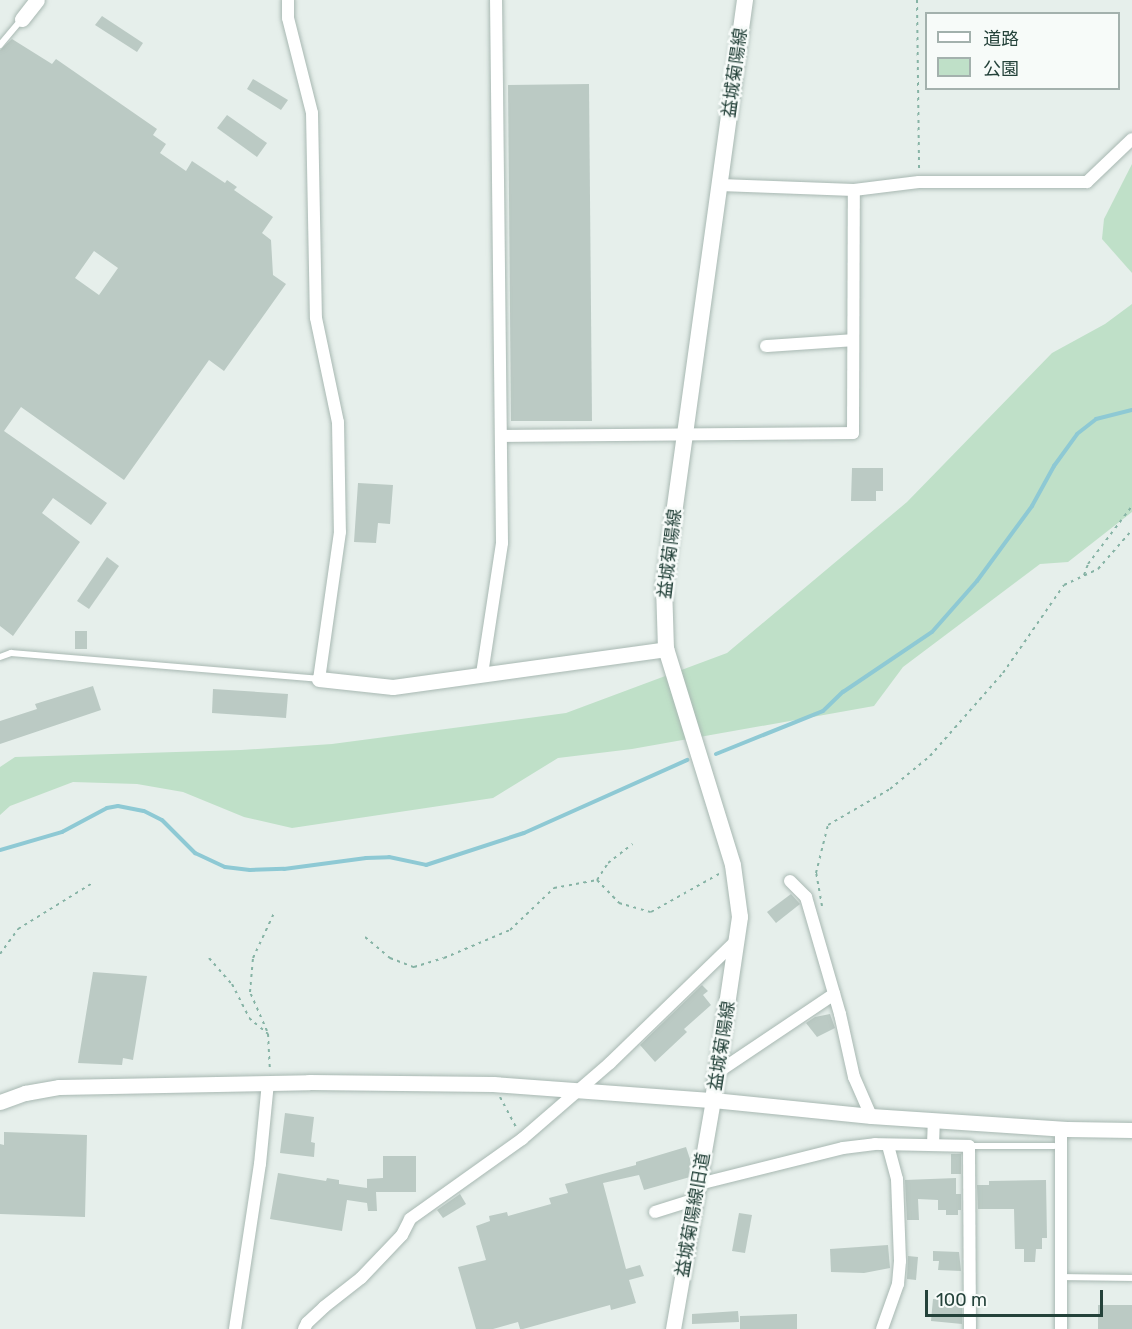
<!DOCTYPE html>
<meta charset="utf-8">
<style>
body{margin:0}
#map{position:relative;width:1132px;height:1329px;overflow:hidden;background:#e6efeb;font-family:Rubik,"Noto Sans JP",sans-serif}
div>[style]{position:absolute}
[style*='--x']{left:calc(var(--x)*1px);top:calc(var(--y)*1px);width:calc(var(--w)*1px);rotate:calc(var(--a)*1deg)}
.green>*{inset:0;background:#bfe0c8}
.stream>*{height:4px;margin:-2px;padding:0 2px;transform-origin:2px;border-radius:2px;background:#8ec9d4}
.building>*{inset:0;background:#bbcac4}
.path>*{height:2px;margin-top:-1px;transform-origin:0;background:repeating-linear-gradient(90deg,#86b3a5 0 3px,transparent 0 7.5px)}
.roads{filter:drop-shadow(0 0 2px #a8b8b2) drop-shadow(0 0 2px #a8b8b2)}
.service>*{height:6px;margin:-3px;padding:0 3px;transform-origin:3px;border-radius:3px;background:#fff}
.minor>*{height:12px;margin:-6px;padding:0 6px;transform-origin:6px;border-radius:6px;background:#fff}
.tertiary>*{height:15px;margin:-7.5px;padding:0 7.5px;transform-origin:7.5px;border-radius:7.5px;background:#fff}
.secondary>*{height:16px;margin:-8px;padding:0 8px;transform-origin:8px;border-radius:8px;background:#fff}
span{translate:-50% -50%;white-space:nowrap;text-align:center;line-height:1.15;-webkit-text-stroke:5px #f7fbf9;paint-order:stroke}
.street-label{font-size:18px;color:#24423a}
.legend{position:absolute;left:925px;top:12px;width:195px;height:78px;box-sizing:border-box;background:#f7fbf9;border:2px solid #a3b1ad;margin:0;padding:8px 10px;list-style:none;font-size:18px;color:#24423a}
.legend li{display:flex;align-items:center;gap:12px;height:30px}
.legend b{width:30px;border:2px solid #a3b1ad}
.scale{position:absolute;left:925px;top:1290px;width:178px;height:27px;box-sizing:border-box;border:3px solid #24423a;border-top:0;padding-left:8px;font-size:18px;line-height:21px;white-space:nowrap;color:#24423a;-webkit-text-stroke:4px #f7fbf9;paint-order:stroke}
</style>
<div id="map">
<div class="green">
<i style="clip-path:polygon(1132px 164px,1132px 273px,1102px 239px,1104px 219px)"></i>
<i style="clip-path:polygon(1132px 304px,1132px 512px,1068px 562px,1040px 564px,903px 667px,874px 706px,632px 749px,558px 758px,493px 798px,292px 828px,244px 817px,183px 792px,137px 784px,73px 782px,10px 806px,0 815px,0 767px,15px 757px,241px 750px,332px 744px,566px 713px,727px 653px,907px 502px,1052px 353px,1105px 324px)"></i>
</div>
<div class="stream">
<i style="--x:716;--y:754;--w:115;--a:-21.9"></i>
<i style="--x:823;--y:711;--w:28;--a:-44"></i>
<i style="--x:843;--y:692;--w:107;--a:-34"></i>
<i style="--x:932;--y:632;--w:68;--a:-48.6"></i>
<i style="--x:977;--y:581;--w:93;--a:-53.7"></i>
<i style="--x:1032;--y:506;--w:46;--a:-61.2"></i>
<i style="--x:1054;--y:466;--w:39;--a:-54"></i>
<i style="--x:1077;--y:434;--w:24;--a:-38"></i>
<i style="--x:1096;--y:419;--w:37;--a:-14"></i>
<i style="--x:0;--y:850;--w:65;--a:-16.2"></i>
<i style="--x:62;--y:832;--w:51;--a:-28.1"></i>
<i style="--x:107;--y:808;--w:11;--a:-10"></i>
<i style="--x:118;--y:806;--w:26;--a:11"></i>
<i style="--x:144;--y:811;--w:20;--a:27"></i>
<i style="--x:162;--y:820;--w:47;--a:45"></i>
<i style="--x:195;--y:853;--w:33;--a:25"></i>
<i style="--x:225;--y:867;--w:25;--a:7"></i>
<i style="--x:250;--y:870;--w:34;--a:-2"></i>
<i style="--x:284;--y:869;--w:83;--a:-7.6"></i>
<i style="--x:366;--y:858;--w:23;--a:-2"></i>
<i style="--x:389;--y:857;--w:38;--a:12"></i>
<i style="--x:426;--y:865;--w:103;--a:-18.1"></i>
<i style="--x:524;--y:833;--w:179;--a:-24.1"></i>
</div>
<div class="building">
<i style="clip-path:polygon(102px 16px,143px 43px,137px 52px,95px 25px)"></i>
<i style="clip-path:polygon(evenodd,12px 39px,52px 64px,56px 59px,157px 129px,153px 135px,166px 144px,160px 153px,186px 171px,192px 161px,225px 183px,227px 180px,237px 187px,234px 190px,273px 217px,262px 233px,271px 240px,273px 275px,286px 284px,224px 371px,209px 360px,124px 480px,21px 407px,4px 431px,107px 503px,91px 525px,53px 498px,42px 513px,80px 542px,13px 636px,0 626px,0 50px,12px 39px,94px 251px,118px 268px,99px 295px,75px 278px,94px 251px)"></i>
<i style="clip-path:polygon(253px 79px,288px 100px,281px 110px,247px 89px)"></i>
<i style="clip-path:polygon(589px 84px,592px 421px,511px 421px,508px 85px)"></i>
<i style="clip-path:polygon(227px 115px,267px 143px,257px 157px,217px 128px)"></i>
<i style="clip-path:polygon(852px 468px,883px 468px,883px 491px,876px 491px,876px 501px,851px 501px)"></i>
<i style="clip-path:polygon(358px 483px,393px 485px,390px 524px,378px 523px,376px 543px,354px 542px)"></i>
<i style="clip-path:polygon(107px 557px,119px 566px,89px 609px,77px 601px)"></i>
<i style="clip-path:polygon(75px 631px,87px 631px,87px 649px,75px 649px)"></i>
<i style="clip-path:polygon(93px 686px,101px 710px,0 744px,0 721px,37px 709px,35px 704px)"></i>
<i style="clip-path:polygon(213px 689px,288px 694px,286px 718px,212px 713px)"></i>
<i style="clip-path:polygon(791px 894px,800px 904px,776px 923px,767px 912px)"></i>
<i style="clip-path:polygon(93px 972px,147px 976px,133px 1060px,123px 1058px,122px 1065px,78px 1063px)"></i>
<i style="clip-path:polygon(702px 985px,708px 991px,703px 995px,711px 1005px,684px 1029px,687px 1032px,655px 1062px,640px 1045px)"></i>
<i style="clip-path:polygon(830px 1014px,835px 1028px,817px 1037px,806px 1023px,815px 1017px)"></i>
<i style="clip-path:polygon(285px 1113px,314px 1117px,311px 1142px,315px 1143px,314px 1157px,280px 1153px)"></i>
<i style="clip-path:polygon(4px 1132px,87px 1135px,85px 1217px,0 1214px,0 1144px,4px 1145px)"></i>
<i style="clip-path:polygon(686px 1147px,692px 1165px,690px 1177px,644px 1190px,639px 1175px,603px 1183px,626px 1269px,640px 1265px,644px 1276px,629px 1280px,636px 1303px,611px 1310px,610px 1305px,523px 1329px,520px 1329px,518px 1322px,493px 1329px,476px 1329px,458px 1267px,486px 1260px,476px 1226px,490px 1221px,489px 1216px,507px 1212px,508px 1216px,551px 1204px,549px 1198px,568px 1193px,565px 1184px,636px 1165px,636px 1162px)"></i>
<i style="clip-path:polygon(951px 1154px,961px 1154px,961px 1174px,951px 1174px)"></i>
<i style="clip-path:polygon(383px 1156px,416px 1156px,416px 1192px,376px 1192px,377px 1211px,368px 1211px,367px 1203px,347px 1200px,342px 1231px,270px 1219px,278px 1173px,326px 1181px,327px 1178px,339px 1180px,339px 1184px,367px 1188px,367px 1179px,383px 1178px)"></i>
<i style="clip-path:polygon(956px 1178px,956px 1194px,961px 1194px,961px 1210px,958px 1210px,958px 1215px,946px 1215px,946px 1210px,938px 1210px,938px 1200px,918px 1199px,919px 1220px,907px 1220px,905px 1180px)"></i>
<i style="clip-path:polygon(1046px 1180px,1047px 1238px,1042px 1238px,1042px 1249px,1036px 1249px,1035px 1262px,1024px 1262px,1024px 1249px,1015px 1249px,1014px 1209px,978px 1209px,977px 1185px,989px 1185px,989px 1181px)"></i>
<i style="clip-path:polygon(460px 1194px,466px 1204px,443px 1218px,437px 1210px)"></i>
<i style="clip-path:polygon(739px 1213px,752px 1215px,745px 1253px,732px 1251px)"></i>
<i style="clip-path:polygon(888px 1245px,890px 1268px,864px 1273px,831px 1272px,830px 1249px)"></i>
<i style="clip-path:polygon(933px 1251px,959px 1252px,961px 1271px,938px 1270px,939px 1261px,933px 1261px)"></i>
<i style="clip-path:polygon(908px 1256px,918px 1257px,916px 1280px,907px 1279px)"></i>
<i style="clip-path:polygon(933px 1299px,962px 1302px,962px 1324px,931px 1321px)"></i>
<i style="clip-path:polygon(1098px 1305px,1132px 1305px,1132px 1329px,1098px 1329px)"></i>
<i style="clip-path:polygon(738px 1311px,739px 1322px,692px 1324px,692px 1314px)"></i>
<i style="clip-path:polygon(797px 1314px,797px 1329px,740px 1329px,740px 1316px)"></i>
</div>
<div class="path">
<i style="--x:917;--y:0;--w:171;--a:89.3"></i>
<i style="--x:1084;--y:575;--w:12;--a:-70"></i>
<i style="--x:1088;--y:564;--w:73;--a:-52.8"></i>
<i style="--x:597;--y:880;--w:32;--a:46"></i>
<i style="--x:619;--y:903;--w:33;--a:16"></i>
<i style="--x:651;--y:912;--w:78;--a:-29.2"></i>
<i style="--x:822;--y:906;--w:34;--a:-100"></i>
<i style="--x:816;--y:873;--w:49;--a:-76"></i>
<i style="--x:828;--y:825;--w:72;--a:-30.1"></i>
<i style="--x:890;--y:789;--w:52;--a:-39.5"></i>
<i style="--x:930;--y:756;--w:111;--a:-48.7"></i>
<i style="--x:1003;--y:673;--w:107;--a:-55.3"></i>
<i style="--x:1064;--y:585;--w:38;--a:-25"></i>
<i style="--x:1098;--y:569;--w:52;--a:-48.9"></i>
<i style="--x:365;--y:937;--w:33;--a:40"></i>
<i style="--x:390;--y:958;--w:26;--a:21"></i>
<i style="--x:414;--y:967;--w:31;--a:-17"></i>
<i style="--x:444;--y:958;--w:72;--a:-23"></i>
<i style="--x:510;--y:930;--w:61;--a:-43.7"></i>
<i style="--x:554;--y:888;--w:44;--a:-10.5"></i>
<i style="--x:597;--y:880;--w:20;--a:-57"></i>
<i style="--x:608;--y:863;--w:31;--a:-38"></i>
<i style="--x:0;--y:954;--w:31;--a:-54"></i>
<i style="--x:18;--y:929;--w:89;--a:-31.7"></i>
<i style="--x:209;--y:958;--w:35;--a:49"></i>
<i style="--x:232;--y:984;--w:38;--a:63"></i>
<i style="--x:249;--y:1018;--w:25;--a:40"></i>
<i style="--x:268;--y:1034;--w:37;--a:87"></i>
<i style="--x:267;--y:1031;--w:43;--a:-113.6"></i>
<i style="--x:250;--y:992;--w:34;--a:-85"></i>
<i style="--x:253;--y:958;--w:52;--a:-64.9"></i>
<i style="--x:500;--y:1097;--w:36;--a:62"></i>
</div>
<div class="roads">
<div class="service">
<i style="--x:0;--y:45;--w:33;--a:-50"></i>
<i style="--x:0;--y:657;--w:12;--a:-20"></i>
<i style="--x:11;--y:653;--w:308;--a:4.8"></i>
<i style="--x:969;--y:1146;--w:85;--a:0"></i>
<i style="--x:1061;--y:1277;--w:71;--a:0.8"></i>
</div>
<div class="minor">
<i style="--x:288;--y:0;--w:18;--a:90"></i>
<i style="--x:288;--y:18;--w:98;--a:75.8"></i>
<i style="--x:312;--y:113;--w:205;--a:88.9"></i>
<i style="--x:316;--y:318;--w:106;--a:78.1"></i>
<i style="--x:338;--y:422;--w:110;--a:89"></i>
<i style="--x:340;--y:532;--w:148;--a:98.1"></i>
<i style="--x:720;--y:185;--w:134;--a:2.1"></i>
<i style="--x:854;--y:190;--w:65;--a:-7"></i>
<i style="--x:919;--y:182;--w:168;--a:0"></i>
<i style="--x:1087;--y:182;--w:62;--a:-43.7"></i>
<i style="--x:766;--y:346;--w:87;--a:-3.9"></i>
<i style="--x:501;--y:436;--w:352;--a:-0.5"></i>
<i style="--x:853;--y:433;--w:243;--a:-89.8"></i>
<i style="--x:482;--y:674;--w:133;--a:-81.3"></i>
<i style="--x:502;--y:543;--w:543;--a:-90.63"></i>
<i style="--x:790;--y:881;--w:23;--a:45"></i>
<i style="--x:806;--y:897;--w:122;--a:73.8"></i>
<i style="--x:840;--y:1014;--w:65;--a:77.5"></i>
<i style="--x:854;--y:1077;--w:43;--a:66.4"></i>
<i style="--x:718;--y:1072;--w:140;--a:-33.9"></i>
<i style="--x:933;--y:1145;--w:25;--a:-88"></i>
<i style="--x:699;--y:1184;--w:148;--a:-14"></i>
<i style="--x:843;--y:1148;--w:32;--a:-7"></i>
<i style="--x:875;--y:1144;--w:94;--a:1.2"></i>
<i style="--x:969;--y:1146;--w:183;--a:89.7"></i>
<i style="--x:655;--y:1212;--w:43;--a:-17.6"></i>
<i style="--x:235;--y:1329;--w:167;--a:-81.4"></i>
<i style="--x:260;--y:1164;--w:81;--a:-84.4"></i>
<i style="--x:304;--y:1329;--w:7;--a:-63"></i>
<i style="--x:307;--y:1323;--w:23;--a:-43"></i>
<i style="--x:324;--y:1307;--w:47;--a:-38.1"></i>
<i style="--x:361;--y:1278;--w:59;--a:-46.4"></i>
<i style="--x:402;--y:1235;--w:18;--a:-63"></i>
<i style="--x:410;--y:1219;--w:138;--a:-35.5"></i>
<i style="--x:522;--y:1139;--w:116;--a:-40.8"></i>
<i style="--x:610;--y:1063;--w:178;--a:-44.1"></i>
<i style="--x:882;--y:1329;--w:48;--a:-70.4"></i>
<i style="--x:898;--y:1284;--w:23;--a:-85"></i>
<i style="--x:900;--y:1261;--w:82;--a:-92.1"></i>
<i style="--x:897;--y:1179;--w:35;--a:-105"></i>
<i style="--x:1061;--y:1329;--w:200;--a:-90"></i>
</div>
<div class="tertiary">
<i style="--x:22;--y:19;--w:24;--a:-52"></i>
<i style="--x:319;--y:679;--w:74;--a:6.2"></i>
<i style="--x:393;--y:687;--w:276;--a:-7.9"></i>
<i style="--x:0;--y:1102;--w:27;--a:-20"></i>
<i style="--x:25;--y:1093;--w:35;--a:-10"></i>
<i style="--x:59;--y:1087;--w:250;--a:-1.1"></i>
<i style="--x:309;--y:1082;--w:184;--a:0.6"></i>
<i style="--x:493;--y:1084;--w:221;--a:4.2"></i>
<i style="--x:713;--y:1100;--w:159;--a:5.8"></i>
<i style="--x:871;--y:1116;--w:196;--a:3.8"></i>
<i style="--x:1067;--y:1129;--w:65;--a:0.9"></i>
<i style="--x:673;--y:1329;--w:232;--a:-80.1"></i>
</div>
<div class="secondary">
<i style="--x:713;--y:1100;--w:185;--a:-81.6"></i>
<i style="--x:740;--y:917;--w:52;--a:-97.7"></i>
<i style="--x:733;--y:865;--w:226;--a:-107.2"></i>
<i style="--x:666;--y:649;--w:63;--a:-91.8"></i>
<i style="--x:664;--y:586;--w:592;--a:-82.13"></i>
</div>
</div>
<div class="street-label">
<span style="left:735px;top:73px;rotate:-82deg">益城菊陽線</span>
<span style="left:670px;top:554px;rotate:-83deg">益城菊陽線</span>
<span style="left:722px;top:1046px;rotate:-81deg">益城菊陽線</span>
<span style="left:693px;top:1215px;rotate:-80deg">益城菊陽線旧道</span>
</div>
<ul class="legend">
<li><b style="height:8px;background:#fff"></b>道路</li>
<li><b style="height:16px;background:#bfe0c8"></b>公園</li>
</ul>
<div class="scale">100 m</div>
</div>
